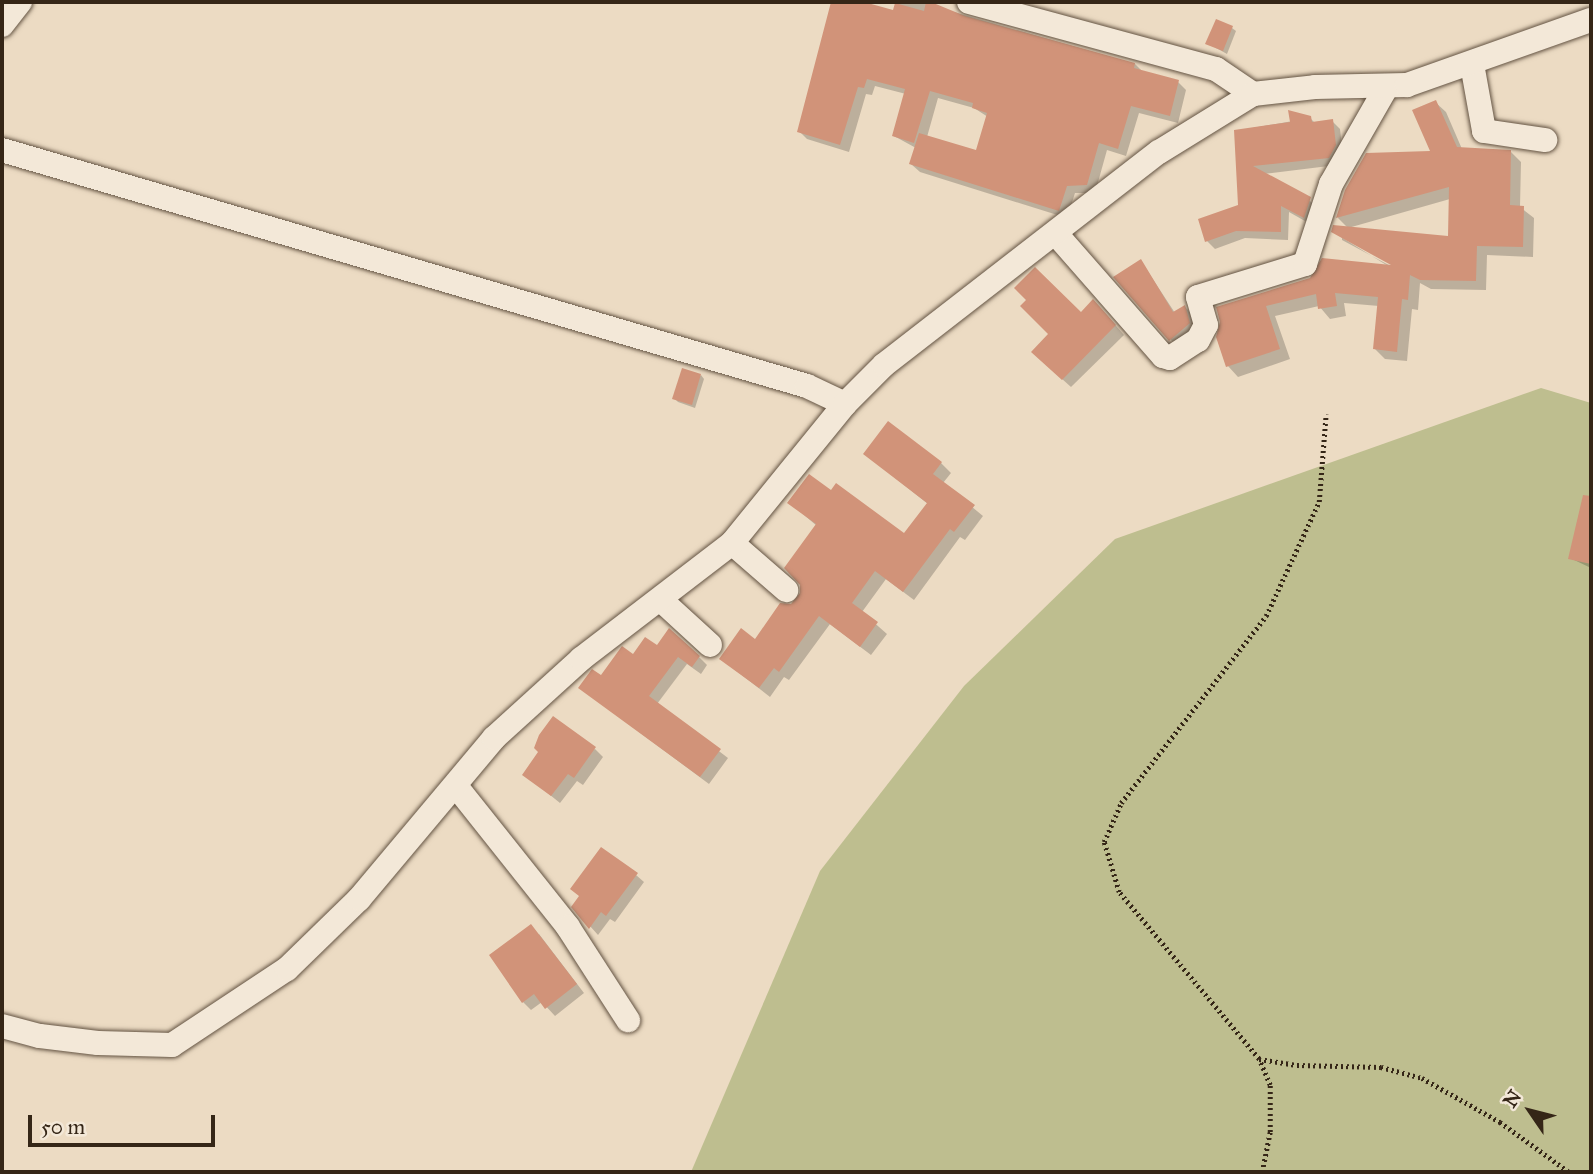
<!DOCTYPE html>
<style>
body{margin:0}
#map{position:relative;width:1593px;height:1174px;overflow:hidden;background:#ecdbc3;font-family:"IM FELL Great Primer",serif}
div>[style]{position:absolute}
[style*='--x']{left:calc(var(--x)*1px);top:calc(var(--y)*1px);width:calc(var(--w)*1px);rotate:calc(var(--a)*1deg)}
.green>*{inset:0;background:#bebe8f}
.shadow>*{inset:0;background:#0003}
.building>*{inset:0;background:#d19379}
.path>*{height:4.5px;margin-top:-2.25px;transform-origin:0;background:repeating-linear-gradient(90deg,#352617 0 2px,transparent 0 5.5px)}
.roads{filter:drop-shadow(0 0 2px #635342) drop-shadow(0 0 2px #635342)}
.minor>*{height:24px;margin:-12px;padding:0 12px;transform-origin:12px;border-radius:12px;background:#f3e8d8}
span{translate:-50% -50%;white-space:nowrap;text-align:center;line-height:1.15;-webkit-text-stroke:6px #f3e8d8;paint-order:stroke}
.frame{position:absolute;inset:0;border:4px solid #352617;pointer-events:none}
.north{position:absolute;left:1495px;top:1076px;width:70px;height:70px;-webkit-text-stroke:5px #f3e8d8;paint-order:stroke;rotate:305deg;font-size:19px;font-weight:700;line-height:28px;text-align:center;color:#352617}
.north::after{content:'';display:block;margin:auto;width:24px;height:32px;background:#352617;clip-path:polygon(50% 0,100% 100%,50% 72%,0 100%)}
.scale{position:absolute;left:28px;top:1115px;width:187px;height:32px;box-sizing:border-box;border:4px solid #352617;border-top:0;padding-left:9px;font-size:21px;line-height:24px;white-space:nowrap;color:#352617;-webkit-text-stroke:5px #f3e8d8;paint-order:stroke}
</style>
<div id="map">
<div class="green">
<i style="clip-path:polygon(1541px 388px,1591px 403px,1591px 1172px,691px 1172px,820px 871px,964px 686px,1115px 539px)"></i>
</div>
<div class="shadow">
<i style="clip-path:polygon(evenodd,833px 2px,858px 2px,894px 12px,897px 2px,919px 2px,1135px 64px,1143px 72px,1178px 82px,1186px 90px,1178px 123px,1139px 113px,1126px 156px,1107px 150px,1095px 193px,1075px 193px,1067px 218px,920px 172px,911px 164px,916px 148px,894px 136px,906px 94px,875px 86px,872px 95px,866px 94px,849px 152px,807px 139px,799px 131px,833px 2px,938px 98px,974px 108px,988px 117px,977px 152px,927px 137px,938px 98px)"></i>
<i style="clip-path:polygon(1232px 28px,1236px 31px,1227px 54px,1207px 43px)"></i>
<i style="clip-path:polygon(evenodd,1435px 102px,1446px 112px,1462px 149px,1511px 152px,1521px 162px,1520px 207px,1534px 218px,1533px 257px,1487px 255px,1486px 290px,1431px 289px,1420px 283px,1418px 310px,1412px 309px,1407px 361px,1385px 359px,1375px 349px,1379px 306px,1344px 303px,1346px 316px,1330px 319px,1319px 306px,1275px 316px,1290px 359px,1238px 377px,1228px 366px,1218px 308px,1388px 266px,1333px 232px,1449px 238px,1450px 199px,1348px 228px,1338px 218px,1346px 191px,1432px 153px,1435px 102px,1342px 236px,1400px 267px,1398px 270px,1342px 240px,1342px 236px)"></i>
<i style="clip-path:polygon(1310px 118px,1315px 123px,1332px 121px,1340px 129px,1343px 154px,1337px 165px,1263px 174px,1318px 206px,1312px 225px,1289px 212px,1288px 240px,1245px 238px,1215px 249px,1207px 241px,1240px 207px,1235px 131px)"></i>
<i style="clip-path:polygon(1141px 261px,1175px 313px,1185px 307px,1192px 314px,1196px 331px,1178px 347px,1171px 340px)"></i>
<i style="clip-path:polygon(1102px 310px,1124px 335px,1071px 387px,1042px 361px)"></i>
<i style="clip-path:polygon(701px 375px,704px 379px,695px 408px,678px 402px,674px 398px)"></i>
<i style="clip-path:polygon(865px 454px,941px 463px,951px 473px,943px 483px,983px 516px,965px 540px,960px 537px,914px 600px,886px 579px,862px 612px,887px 634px,871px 655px,830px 624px,789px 680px,784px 677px,770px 697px,721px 659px,755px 641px,802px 594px,817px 526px,790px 503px,904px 536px,928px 504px)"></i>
<i style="clip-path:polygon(1577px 530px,1591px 533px,1591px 568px,1570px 558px)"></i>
<i style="clip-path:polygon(657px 648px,699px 657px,707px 665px,701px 674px,687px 664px,657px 704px,728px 758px,709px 784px,580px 688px)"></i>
<i style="clip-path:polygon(595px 749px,603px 757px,583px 785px,577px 781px,560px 803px,524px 774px)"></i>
<i style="clip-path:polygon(636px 875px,644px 882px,615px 922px,610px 919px,598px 935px,573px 907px)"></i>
<i style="clip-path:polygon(539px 934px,584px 993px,555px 1016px,542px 1002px,531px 1010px,523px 1002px)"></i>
</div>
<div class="building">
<i style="clip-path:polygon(831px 2px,864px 2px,893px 10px,895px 3px,924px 11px,926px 2px,931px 2px,965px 16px,1135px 63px,1134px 68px,1179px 80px,1170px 116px,1131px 106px,1118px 149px,1099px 143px,1087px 185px,1067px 186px,1059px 211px,909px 164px,919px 133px,976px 150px,987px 113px,972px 108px,973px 103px,930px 91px,914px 143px,892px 136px,905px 89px,867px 79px,864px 88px,858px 87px,840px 145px,797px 132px)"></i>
<i style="clip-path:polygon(1216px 19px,1233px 26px,1223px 51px,1205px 44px)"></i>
<i style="clip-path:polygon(1436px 100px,1457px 147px,1511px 150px,1510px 205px,1524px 206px,1523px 247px,1477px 246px,1476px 281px,1420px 280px,1410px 275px,1408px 300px,1402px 299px,1397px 352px,1373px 349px,1378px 297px,1335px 293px,1337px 306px,1318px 309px,1316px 294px,1266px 306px,1280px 349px,1226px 367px,1216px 337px,1220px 322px,1216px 307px,1310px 278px,1322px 258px,1391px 265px,1331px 232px,1333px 225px,1448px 236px,1449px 187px,1336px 218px,1345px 190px,1366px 153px,1430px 151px,1412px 110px)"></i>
<i style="clip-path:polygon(1288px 110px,1311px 116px,1312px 122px,1333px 119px,1336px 145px,1329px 158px,1253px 166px,1311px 197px,1304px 218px,1281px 206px,1281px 232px,1236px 231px,1205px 242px,1198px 219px,1238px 205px,1234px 130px,1290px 122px)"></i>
<i style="clip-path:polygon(1141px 259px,1173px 312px,1185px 305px,1190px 323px,1169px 341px,1113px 277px)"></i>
<i style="clip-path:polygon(1035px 267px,1081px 312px,1093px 299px,1116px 325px,1062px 380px,1031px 352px,1048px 334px,1020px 306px,1026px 300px,1014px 288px)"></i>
<i style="clip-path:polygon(682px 368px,701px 374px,692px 405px,672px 399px)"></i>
<i style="clip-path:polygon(888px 421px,942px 462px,933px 474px,975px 505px,954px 532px,950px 529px,903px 592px,875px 571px,852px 603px,878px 622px,860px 647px,819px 616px,779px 672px,774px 668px,759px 688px,719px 659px,741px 628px,755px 639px,780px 603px,791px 604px,800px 593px,800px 585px,784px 568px,816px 524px,787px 503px,809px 474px,831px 490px,836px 483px,904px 533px,927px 503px,863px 454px)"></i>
<i style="clip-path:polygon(1583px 495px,1591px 496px,1591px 564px,1568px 559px)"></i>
<i style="clip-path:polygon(669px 628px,700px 656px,692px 667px,678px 657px,649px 696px,721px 749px,700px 777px,578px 688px,592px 669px,601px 675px,622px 646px,633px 654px,645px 637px,657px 645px)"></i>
<i style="clip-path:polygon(553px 716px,596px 747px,574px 778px,568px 774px,551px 796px,522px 775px,538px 752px,534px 748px,539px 735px)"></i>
<i style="clip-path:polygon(601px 847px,638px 873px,606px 916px,601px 912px,589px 929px,571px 907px,579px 896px,570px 889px)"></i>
<i style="clip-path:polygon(531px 924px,577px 984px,545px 1009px,534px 994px,522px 1003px,489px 955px)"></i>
</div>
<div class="path">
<i style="--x:1259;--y:1059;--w:38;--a:9"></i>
<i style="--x:1297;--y:1065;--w:84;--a:1.4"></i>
<i style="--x:1381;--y:1067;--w:42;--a:15"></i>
<i style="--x:1422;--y:1078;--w:90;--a:29.4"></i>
<i style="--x:1500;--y:1122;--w:85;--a:35.9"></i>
<i style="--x:1262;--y:1172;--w:41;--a:-78.7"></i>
<i style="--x:1270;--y:1132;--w:47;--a:-90"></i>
<i style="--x:1270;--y:1085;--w:28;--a:-113"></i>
<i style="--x:1259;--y:1059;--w:218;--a:-130"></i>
<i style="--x:1119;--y:892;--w:52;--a:-106.7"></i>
<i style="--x:1104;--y:842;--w:43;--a:-66.4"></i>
<i style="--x:1121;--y:803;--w:237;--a:-52.2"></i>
<i style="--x:1266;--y:616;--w:126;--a:-65.1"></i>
<i style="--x:1319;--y:502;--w:88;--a:-85.5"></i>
</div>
<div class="roads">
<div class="minor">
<i style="--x:969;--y:2;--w:256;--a:15.2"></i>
<i style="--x:1216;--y:69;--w:45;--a:34"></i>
<i style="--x:2;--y:25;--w:29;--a:-52"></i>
<i style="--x:1472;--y:64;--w:68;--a:79.8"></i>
<i style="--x:1484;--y:131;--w:62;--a:8.4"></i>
<i style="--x:2;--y:150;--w:839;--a:16.34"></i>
<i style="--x:807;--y:386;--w:42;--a:25.3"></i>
<i style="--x:1057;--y:235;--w:161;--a:48.8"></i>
<i style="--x:1163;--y:356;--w:7;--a:16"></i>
<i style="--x:1170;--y:358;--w:33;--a:-33"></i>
<i style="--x:1198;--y:340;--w:17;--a:-62"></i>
<i style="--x:1206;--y:325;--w:29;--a:-106"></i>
<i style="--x:1198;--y:297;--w:112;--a:-17.1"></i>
<i style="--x:1305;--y:264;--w:84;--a:-72"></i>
<i style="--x:1331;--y:184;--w:111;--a:-60.2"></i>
<i style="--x:732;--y:543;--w:72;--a:41"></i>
<i style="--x:662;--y:601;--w:65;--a:42.5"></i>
<i style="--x:456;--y:786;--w:180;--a:51.5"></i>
<i style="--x:568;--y:927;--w:111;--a:57.2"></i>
<i style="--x:2;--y:1026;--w:39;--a:15"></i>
<i style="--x:40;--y:1036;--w:58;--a:6.9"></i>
<i style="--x:98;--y:1043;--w:74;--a:1.5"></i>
<i style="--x:172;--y:1045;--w:138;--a:-33.5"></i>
<i style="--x:287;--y:969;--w:100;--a:-44.2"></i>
<i style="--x:359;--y:899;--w:210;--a:-50"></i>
<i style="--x:494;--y:738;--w:118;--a:-42.2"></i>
<i style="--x:581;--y:659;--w:190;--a:-37.5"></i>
<i style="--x:732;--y:543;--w:179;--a:-50.9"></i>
<i style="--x:845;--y:404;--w:55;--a:-45"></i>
<i style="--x:884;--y:365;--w:348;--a:-37.8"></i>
<i style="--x:1159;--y:152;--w:110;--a:-31.7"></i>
<i style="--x:1253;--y:94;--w:62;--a:-6.4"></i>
<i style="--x:1315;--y:87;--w:92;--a:-1.2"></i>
<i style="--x:1407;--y:85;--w:195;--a:-19.5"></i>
</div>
</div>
<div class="frame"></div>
<div class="north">N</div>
<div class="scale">50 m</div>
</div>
